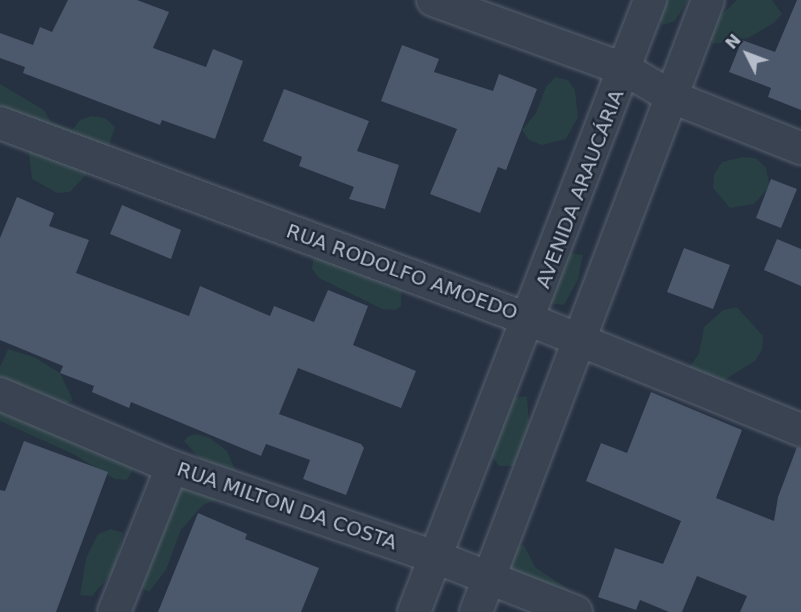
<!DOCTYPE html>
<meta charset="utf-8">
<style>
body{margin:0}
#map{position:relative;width:801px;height:612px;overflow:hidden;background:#263142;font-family:"DejaVu Sans",sans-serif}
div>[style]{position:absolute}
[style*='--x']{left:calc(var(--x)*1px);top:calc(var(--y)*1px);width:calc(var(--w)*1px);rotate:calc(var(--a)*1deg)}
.green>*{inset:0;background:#283f43}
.building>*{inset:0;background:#4c586b}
.roads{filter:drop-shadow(0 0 2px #58616f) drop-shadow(0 0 2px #58616f)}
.street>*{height:32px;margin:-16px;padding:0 16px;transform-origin:16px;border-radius:16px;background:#3a4351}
span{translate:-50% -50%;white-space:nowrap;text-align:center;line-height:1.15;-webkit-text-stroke:4.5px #1f2837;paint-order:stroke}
.street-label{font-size:20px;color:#b7becb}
.north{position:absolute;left:717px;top:24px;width:60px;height:60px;-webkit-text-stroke:4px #1f2837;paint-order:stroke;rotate:312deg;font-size:16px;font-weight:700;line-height:24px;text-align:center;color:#b7becb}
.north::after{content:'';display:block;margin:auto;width:21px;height:27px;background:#b7becb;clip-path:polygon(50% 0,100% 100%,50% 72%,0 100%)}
</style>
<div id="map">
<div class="green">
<i style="clip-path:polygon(656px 0,688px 0,675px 21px,663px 25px,655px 14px)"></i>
<i style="clip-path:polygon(737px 0,772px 0,782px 14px,774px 23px,748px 38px,713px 44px,709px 38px,711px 24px)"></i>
<i style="clip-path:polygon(555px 77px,568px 80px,575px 90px,578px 117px,566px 139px,542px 145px,529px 140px,522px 130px,536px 113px,546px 87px)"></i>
<i style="clip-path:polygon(0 84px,44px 110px,51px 122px,72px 130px,80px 120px,92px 116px,105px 118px,115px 127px,107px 152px,70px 192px,57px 193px,32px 179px,27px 138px,21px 126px,0 108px)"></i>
<i style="clip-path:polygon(742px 157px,756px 158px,766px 168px,770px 186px,754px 204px,730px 208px,713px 188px,714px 174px,722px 162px)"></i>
<i style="clip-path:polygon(570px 253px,583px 255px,578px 280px,564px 305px,548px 303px)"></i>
<i style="clip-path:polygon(314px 254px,402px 281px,401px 306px,396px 310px,382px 309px,319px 278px,312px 269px)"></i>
<i style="clip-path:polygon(737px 307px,763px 336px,762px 350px,755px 361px,713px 387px,684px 376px,699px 353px,704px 327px,723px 310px)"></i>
<i style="clip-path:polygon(8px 349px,36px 358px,60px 373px,73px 400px,62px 406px,125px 459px,133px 470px,127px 480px,115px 479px,73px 454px,0 421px,0 367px)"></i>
<i style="clip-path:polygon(527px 396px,529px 424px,518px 466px,499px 466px,491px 456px,513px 398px)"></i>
<i style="clip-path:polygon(197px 434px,210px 438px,227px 451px,235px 469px,221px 498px,203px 505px,181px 530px,166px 570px,149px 592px,143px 589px,140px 569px,164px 508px,202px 467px,201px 460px,184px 441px,188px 436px)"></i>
<i style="clip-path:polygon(111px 529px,123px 533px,114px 571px,92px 596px,80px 595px,86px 558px,98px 534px)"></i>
<i style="clip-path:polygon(524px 545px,535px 567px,568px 589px,566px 601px,504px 573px,511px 550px)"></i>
</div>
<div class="building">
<i style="clip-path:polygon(68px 0,137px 0,169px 12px,153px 48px,206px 67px,213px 49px,243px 61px,215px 139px,162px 120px,160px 125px,23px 73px,25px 67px,0 58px,0 33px,33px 45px,40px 27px,52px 32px)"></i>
<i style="clip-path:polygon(797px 0,801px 0,801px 110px,768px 97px,771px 88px,729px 72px,742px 40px,775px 52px)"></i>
<i style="clip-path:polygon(402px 45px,439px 59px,434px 72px,493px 91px,499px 74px,537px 89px,506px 170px,498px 167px,480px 213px,430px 194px,457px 129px,381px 101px)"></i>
<i style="clip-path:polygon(284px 89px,369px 121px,357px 151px,399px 165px,385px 209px,349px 199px,354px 187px,299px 166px,302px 157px,263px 141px)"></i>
<i style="clip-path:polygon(771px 179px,797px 189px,781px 228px,756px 218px)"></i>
<i style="clip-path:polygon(17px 197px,54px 213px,49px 226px,89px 240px,76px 273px,189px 316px,200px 286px,270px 316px,274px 306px,314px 322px,328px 290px,368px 306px,353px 345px,416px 371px,401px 408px,298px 368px,279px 414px,361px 444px,364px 448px,346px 495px,303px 479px,310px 460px,266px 444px,261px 456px,131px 402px,129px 408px,92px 392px,94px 386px,60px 373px,63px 366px,0 340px,0 238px)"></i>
<i style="clip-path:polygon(122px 205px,181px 230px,171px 259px,110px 234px)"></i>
<i style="clip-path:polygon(777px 239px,801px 249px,801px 286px,764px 270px)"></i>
<i style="clip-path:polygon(684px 248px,730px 265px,713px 309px,667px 292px)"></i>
<i style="clip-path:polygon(651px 392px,742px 430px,716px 498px,774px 521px,778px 497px,797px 447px,801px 448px,801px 612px,740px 612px,747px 596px,697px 576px,682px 612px,669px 612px,640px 600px,636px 610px,598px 597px,615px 548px,663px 564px,681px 521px,586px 481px,601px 443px,627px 453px)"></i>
<i style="clip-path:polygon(24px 441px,108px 472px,56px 612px,0 612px,0 490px,5px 491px)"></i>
<i style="clip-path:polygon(198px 513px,247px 534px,245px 539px,319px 568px,301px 612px,158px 612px)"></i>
</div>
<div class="roads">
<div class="street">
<i style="--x:433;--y:0;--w:205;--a:19.9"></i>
<i style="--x:626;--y:70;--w:53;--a:30.4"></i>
<i style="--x:672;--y:97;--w:139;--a:21.6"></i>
<i style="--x:0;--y:123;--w:565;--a:20.39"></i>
<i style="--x:530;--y:320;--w:292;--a:22.1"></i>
<i style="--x:0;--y:394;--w:187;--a:23"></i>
<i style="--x:172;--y:467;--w:281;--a:18.9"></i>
<i style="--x:438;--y:558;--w:148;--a:21.4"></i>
<i style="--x:114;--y:612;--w:156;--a:-68.2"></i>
<i style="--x:414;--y:612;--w:656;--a:-68.91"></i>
<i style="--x:476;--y:612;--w:654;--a:-69.24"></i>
</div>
</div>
<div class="street-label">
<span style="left:580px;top:189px;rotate:-69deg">AVENIDA ARAUCÁRIA</span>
<span style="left:402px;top:272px;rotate:20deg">RUA RODOLFO AMOEDO</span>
<span style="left:287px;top:506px;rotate:19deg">RUA MILTON DA COSTA</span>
</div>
<div class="north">N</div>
</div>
